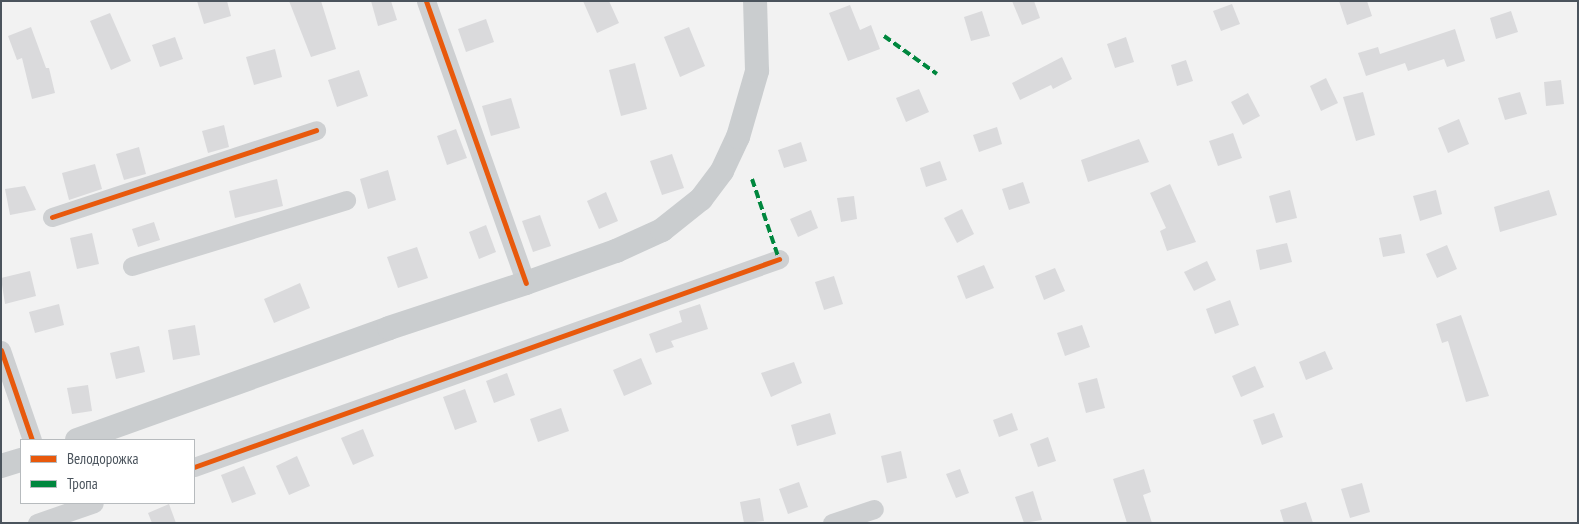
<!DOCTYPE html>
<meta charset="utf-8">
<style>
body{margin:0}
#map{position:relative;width:1579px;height:524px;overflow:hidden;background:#f2f2f2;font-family:"PT Sans Narrow",sans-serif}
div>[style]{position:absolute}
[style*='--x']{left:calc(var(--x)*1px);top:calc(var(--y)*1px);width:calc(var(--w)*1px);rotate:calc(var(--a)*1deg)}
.building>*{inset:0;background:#dadadc}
.minor>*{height:19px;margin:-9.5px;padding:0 9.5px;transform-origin:9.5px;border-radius:9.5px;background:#ced0d2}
.major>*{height:24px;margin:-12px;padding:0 12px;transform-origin:12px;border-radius:12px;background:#cacdcf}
.quiet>*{height:4px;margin-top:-2px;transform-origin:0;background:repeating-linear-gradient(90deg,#00873e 0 8px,transparent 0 12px)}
.cycleway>*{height:5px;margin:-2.5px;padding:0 2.5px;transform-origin:2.5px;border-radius:2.5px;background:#e8590c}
span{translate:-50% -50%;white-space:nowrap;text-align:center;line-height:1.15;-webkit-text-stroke:4px #fff;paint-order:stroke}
.frame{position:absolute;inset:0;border:2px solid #4b545d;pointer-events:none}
.legend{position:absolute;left:20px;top:439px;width:175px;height:65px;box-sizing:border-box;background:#fff;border:1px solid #b7bbbe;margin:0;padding:6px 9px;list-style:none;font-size:15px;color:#4b545d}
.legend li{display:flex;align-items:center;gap:10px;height:25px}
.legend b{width:25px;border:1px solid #b7bbbe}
</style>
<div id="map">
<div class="building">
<i style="clip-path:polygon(197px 1px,227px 1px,231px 16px,204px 24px)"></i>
<i style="clip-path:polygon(289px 1px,321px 1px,336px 49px,311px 57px)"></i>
<i style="clip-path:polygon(371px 1px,391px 1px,397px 20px,378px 26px)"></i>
<i style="clip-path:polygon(583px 1px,609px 1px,619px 23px,597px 33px)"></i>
<i style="clip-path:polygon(1012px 1px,1034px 1px,1040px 18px,1022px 25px)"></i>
<i style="clip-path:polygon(1339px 1px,1367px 1px,1372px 16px,1347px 25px)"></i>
<i style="clip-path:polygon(1232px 4px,1240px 24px,1221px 31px,1213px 11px)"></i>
<i style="clip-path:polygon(850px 5px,860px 30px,871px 25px,880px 49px,848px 61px,829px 13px)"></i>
<i style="clip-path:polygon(982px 11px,990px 36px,971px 41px,964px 17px)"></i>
<i style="clip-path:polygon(1511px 11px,1518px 32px,1496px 39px,1490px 18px)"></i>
<i style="clip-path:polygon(110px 13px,131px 61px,111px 70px,90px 21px)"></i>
<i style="clip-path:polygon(486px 19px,494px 42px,466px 52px,458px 29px)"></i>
<i style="clip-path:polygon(31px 27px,46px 68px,49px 68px,55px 93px,32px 99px,22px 58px,17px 60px,8px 36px)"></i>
<i style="clip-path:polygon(689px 27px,705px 66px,680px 77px,664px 37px)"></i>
<i style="clip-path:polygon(1455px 29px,1465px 61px,1447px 67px,1444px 59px,1408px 71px,1405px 63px,1366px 76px,1358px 53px,1378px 47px,1380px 54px)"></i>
<i style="clip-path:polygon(175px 37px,183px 59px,160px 67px,152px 45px)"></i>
<i style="clip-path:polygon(1126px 37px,1134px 62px,1115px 68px,1107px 44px)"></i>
<i style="clip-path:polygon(275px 49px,282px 77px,254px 85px,246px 57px)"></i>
<i style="clip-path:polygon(1062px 57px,1072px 79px,1053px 89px,1051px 85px,1020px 100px,1012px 83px)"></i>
<i style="clip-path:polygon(1186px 60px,1193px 81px,1177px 86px,1171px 65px)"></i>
<i style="clip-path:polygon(635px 63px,647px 109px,621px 116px,609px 70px)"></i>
<i style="clip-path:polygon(359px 70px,368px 96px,337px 107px,328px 80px)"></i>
<i style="clip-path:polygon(1326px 78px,1338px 103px,1321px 111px,1310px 86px)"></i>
<i style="clip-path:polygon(1561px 80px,1564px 104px,1546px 106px,1544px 82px)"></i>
<i style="clip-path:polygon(919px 89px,929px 112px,906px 122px,896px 98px)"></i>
<i style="clip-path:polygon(1363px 92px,1375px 135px,1356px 141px,1343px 97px)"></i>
<i style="clip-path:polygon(1520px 92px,1527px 114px,1505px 120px,1498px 98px)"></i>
<i style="clip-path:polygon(1248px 93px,1260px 116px,1243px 125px,1231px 102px)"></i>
<i style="clip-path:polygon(511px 98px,520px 128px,491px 136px,482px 106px)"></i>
<i style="clip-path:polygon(1459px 119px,1469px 144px,1448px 153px,1438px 128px)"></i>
<i style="clip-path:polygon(224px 125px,229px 147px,208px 153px,202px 131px)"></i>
<i style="clip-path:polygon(997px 127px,1002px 144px,979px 152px,973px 135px)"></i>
<i style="clip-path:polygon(456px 129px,467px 158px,447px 165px,437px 136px)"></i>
<i style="clip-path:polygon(1233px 133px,1242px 158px,1218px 166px,1209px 141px)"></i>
<i style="clip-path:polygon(1139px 139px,1149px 162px,1088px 182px,1081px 160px)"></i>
<i style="clip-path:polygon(801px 142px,807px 161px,784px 168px,778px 150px)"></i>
<i style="clip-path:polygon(139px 147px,146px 174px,124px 180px,116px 154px)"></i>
<i style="clip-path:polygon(672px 154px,684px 188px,662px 195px,650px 161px)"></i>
<i style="clip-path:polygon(940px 161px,947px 180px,926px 187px,920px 168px)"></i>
<i style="clip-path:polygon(95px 164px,102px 189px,69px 200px,62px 173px)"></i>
<i style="clip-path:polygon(388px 170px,396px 200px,368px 209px,360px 179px)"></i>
<i style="clip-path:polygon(277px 179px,283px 206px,235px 218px,229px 191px)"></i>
<i style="clip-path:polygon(1023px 182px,1030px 203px,1009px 210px,1002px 189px)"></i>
<i style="clip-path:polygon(1170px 184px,1196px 242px,1167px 251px,1160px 231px,1166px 228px,1150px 193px)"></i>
<i style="clip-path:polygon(25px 186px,36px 210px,10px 215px,5px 189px)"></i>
<i style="clip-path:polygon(1290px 190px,1297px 218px,1276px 223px,1269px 196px)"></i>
<i style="clip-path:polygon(1436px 190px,1442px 214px,1420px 221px,1413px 196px)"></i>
<i style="clip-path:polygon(1549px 190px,1557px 215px,1500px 232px,1494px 207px)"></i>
<i style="clip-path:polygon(606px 192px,618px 221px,599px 229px,587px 201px)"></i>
<i style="clip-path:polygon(854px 196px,857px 219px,841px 222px,837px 198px)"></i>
<i style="clip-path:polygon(962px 209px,974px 234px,957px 243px,944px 218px)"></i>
<i style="clip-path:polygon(811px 210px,818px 228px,798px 237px,790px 219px)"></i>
<i style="clip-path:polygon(540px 215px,551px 246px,533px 252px,522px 221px)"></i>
<i style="clip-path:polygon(154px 222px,160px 240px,138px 247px,132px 229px)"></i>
<i style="clip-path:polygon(486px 225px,496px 252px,479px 259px,469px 232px)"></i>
<i style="clip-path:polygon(92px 233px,99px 264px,77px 269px,70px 238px)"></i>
<i style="clip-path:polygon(1401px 234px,1405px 253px,1383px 257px,1379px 238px)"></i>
<i style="clip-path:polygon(1287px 243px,1292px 262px,1260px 270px,1256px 250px)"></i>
<i style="clip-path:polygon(1447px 245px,1457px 269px,1437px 278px,1426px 254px)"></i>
<i style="clip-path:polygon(417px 247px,428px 278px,398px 288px,387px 257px)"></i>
<i style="clip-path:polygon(1207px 261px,1216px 280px,1194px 291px,1184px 272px)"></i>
<i style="clip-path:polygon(984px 265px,994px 288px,966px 299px,957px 276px)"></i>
<i style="clip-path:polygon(1055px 268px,1065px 291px,1044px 300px,1035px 276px)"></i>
<i style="clip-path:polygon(30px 271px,36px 296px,5px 304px,1px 278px)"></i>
<i style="clip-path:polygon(834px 276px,843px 304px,824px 310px,815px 282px)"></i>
<i style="clip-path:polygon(300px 283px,310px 308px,274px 323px,264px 299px)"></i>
<i style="clip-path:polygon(1230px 300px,1239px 325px,1215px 334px,1206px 309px)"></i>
<i style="clip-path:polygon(59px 304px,64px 325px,35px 333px,29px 312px)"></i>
<i style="clip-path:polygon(700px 304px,708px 329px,671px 341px,674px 347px,656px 353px,649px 334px,682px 322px,679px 311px)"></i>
<i style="clip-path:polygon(1461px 315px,1489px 396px,1466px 402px,1448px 341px,1442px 343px,1436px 324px)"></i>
<i style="clip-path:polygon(195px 325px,200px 355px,173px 360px,168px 330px)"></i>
<i style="clip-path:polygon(1082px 325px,1090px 347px,1065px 356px,1057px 333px)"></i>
<i style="clip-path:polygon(139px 346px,145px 372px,116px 379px,110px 353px)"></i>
<i style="clip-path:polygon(1325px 351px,1333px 369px,1306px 380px,1299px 362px)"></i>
<i style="clip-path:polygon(641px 358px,652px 384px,624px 396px,613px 370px)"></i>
<i style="clip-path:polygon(794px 362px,802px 383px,771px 397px,761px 373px)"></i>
<i style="clip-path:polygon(1255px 366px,1264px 387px,1241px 397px,1232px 376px)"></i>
<i style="clip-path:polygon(507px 373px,515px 395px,494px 403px,486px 381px)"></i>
<i style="clip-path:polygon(1097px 378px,1105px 408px,1086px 413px,1078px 383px)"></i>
<i style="clip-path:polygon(88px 385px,92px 411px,72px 414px,67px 388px)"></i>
<i style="clip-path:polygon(465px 389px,477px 422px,455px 430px,443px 397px)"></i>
<i style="clip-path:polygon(561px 408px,569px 431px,538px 442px,530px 419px)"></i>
<i style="clip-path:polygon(830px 413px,836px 434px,797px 446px,791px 425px)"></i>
<i style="clip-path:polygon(1012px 413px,1018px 430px,999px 437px,993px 420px)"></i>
<i style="clip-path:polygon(1274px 413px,1283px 437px,1262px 445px,1253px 420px)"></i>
<i style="clip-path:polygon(363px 429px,374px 456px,353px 465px,341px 438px)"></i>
<i style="clip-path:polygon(1048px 437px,1056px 461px,1038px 467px,1030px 444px)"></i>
<i style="clip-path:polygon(901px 451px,907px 478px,887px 483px,881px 456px)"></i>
<i style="clip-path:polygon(297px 456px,310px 486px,289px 495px,276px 466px)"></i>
<i style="clip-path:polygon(244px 466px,256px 494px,232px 503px,221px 475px)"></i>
<i style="clip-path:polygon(960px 469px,969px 493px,956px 498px,946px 474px)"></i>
<i style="clip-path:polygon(1144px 469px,1151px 492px,1143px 495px,1152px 523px,1127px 523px,1113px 479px)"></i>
<i style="clip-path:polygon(799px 482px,808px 507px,788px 514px,779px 489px)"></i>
<i style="clip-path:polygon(1362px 483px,1370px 512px,1350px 518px,1341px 489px)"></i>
<i style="clip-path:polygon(1033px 491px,1042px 520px,1024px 523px,1015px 497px)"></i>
<i style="clip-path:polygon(760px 498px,764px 521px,744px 523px,740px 502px)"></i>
<i style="clip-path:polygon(1306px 502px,1313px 523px,1284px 523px,1280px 510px)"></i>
<i style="clip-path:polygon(169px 504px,176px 523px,152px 523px,148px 513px)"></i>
</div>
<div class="minor">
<i style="--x:426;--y:1;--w:299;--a:70.5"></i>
<i style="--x:52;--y:217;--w:278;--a:-18.2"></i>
<i style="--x:132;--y:266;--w:224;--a:-17.1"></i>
<i style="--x:1;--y:350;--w:95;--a:71"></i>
<i style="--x:194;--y:467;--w:621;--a:-19.57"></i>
<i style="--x:37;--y:523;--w:60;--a:-19.3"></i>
<i style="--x:832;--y:523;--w:44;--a:-18.4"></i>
</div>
<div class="major">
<i style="--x:77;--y:440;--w:331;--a:-19.7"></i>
<i style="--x:389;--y:328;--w:144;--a:-18.2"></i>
<i style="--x:526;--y:283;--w:96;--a:-19.6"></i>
<i style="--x:616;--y:251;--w:51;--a:-24.5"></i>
<i style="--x:662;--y:230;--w:50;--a:-38.5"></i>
<i style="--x:701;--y:199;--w:35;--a:-53"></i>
<i style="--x:722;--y:171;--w:38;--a:-65"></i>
<i style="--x:738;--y:137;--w:69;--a:-73.9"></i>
<i style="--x:757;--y:71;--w:70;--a:-91.6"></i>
<i style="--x:1;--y:466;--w:21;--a:-17"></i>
</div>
<div class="quiet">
<i style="--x:884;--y:36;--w:65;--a:35.6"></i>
<i style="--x:752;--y:179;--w:84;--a:71.4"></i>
</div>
<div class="cycleway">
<i style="--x:426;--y:1;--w:299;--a:70.5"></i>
<i style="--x:52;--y:217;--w:278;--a:-18.2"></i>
<i style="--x:1;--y:350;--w:95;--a:71"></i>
<i style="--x:194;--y:467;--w:621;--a:-19.57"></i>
</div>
<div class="frame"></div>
<ul class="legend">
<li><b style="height:6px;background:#e8590c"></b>Велодорожка</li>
<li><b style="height:6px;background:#00873e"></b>Тропа</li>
</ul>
</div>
